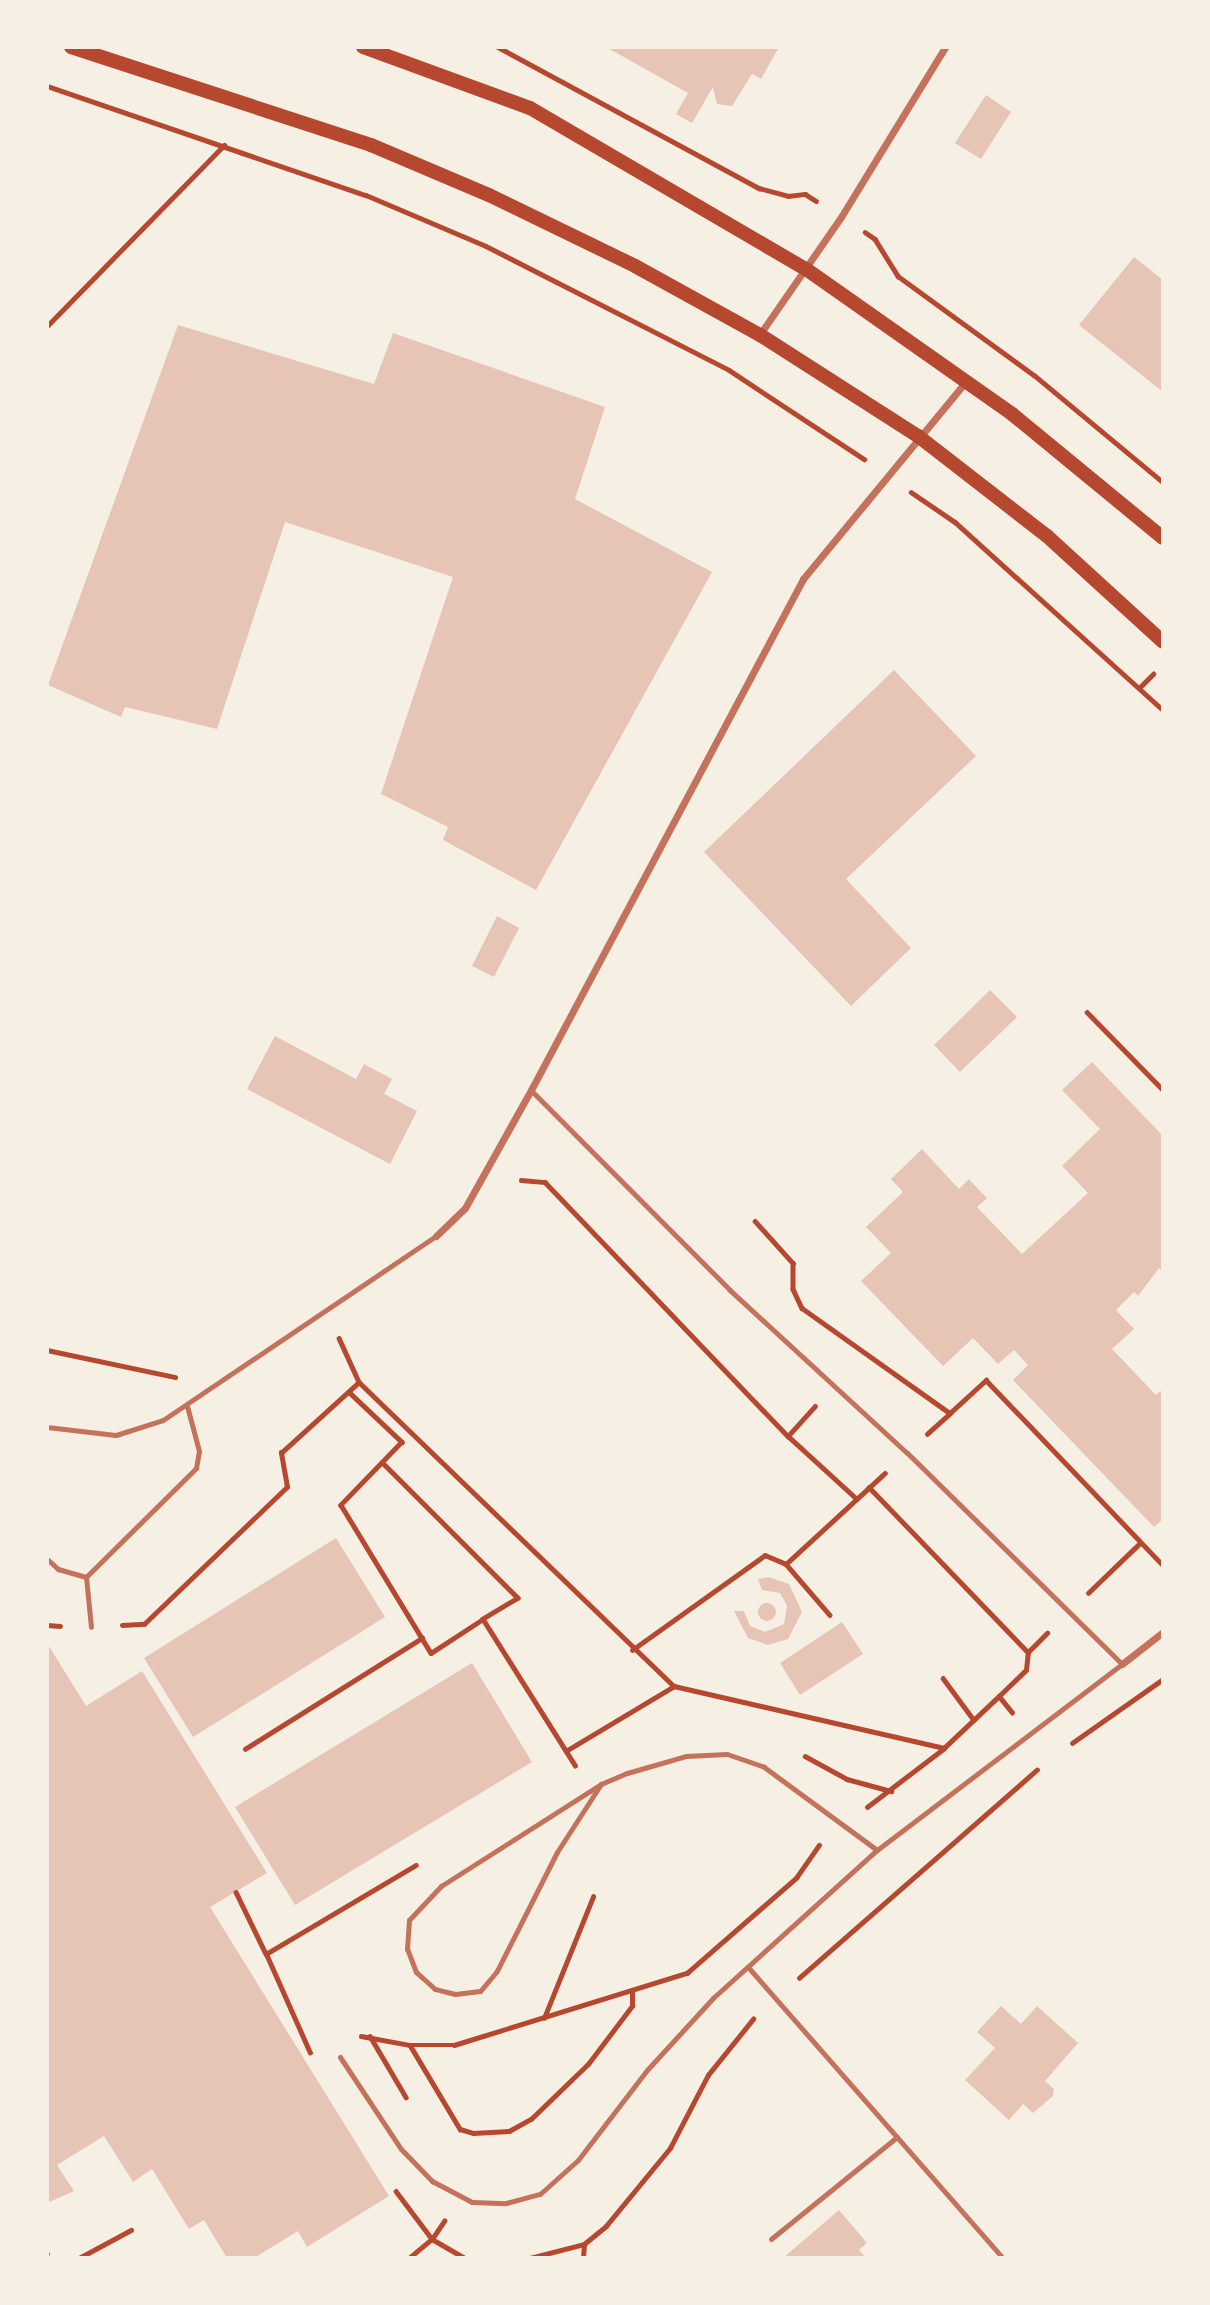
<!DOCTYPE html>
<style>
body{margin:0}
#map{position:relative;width:1210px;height:2305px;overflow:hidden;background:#f6efe4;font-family:Mulish,sans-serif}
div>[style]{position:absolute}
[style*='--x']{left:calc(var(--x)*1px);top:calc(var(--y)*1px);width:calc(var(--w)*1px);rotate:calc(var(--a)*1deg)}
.building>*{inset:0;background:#e6c5b7}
.round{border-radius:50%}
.path>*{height:4.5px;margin:-2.25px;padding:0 2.25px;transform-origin:2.25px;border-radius:2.25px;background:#b5482f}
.service>*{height:5px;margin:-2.5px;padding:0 2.5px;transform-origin:2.5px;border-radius:2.5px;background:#c5725c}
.minor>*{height:7px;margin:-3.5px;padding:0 3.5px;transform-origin:3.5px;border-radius:3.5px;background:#c5725c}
.secondary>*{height:14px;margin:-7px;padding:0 7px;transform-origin:7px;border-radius:7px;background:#b5482f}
span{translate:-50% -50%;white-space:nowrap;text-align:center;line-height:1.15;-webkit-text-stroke:7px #f6efe4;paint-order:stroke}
.frame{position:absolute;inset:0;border:49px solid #f6efe4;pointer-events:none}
</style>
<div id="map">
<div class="building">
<i style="clip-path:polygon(606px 47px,779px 47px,761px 79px,752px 74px,732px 106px,717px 104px,713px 87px,692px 123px,676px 114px,688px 93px)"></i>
<i style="clip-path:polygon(986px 95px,1011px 112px,981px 159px,955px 143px)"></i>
<i style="clip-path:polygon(1134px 257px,1163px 280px,1163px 392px,1079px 325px)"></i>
<i style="clip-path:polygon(178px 325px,374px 384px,393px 333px,605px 407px,575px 499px,712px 572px,536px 890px,443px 840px,448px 827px,381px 794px,453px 577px,285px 522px,217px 729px,125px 707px,121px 717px,48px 685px)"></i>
<i style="clip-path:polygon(894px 670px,976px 756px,846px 879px,911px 948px,851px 1006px,704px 852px)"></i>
<i style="clip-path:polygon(497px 916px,519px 928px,494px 977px,472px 966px)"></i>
<i style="clip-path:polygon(990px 990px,1017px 1017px,960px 1072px,934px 1045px)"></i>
<i style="clip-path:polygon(275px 1036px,356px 1079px,364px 1064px,392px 1079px,384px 1094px,417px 1111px,390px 1164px,247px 1089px)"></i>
<i style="clip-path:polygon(1092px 1062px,1163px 1136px,1163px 1272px,1159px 1268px,1138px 1296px,1134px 1292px,1116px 1310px,1134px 1329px,1112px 1349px,1156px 1395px,1163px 1389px,1163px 1519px,1154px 1527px,1013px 1380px,1028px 1365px,1014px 1350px,998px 1364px,973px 1338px,943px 1366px,861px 1281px,891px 1253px,866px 1227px,903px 1192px,891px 1179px,922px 1149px,959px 1189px,969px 1179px,978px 1189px,987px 1198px,977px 1207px,1022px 1254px,1088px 1193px,1062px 1166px,1100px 1129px,1062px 1090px)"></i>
<i style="clip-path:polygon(336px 1538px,385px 1617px,193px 1737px,144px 1658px)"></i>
<i style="clip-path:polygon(768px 1577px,789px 1584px,802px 1612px,788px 1639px,768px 1645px,748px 1638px,734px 1611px,744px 1611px,750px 1626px,765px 1632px,784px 1624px,787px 1606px,780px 1593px,762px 1590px,758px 1579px)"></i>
<i class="round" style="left:758px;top:1603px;width:18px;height:18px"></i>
<i style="clip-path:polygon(842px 1622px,863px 1654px,800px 1695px,780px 1663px)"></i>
<i style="clip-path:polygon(47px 1643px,86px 1706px,142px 1671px,267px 1873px,210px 1907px,389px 2196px,307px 2247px,298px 2231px,254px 2258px,227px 2258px,204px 2220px,189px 2229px,152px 2169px,133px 2182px,104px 2136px,57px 2165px,74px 2191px,47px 2203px)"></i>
<i style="clip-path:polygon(472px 1663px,532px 1762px,295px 1905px,235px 1807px)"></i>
<i style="clip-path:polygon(1001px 2006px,1021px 2024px,1037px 2006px,1078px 2043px,1045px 2081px,1054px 2089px,1053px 2096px,1033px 2113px,1023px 2104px,1009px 2120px,965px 2080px,995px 2048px,977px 2032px)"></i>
<i style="clip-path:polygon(839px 2210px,867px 2243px,859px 2250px,866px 2258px,783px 2258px)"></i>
</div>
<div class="path">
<i style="--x:498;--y:47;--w:297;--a:28.4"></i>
<i style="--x:759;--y:188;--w:30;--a:15"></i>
<i style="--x:788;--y:196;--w:17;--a:-7"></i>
<i style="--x:805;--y:194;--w:13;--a:32"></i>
<i style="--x:47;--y:86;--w:337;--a:18.9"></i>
<i style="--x:366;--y:195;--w:130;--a:23"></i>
<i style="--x:486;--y:246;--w:273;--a:27"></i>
<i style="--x:729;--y:370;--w:162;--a:33.4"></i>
<i style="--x:865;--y:232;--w:12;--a:35"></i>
<i style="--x:875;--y:239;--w:44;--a:58.1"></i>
<i style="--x:898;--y:276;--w:168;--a:36.1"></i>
<i style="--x:1034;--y:375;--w:168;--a:39.7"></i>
<i style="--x:47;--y:326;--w:253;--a:-45.6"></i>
<i style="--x:911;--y:492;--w:53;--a:34.3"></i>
<i style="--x:955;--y:522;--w:280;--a:42.1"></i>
<i style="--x:1139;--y:688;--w:20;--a:-45"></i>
<i style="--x:1087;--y:1012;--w:109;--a:45.7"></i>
<i style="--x:521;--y:1180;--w:24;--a:5"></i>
<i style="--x:545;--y:1182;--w:352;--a:46.3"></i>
<i style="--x:788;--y:1436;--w:93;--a:42.4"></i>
<i style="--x:755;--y:1221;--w:57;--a:47.9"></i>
<i style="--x:793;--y:1263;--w:26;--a:90"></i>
<i style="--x:793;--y:1289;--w:21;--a:65"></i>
<i style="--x:802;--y:1308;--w:181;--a:35.4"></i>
<i style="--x:950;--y:1413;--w:49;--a:-42.5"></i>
<i style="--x:986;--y:1380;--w:256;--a:46.3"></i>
<i style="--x:339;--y:1338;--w:48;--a:65.6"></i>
<i style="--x:359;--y:1382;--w:438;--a:44"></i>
<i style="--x:674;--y:1686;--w:277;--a:12.9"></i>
<i style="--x:944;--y:1748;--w:76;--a:-43.4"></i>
<i style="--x:999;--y:1696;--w:21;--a:51"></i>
<i style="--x:47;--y:1350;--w:131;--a:11.9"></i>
<i style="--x:349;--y:1392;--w:73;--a:43.3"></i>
<i style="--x:402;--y:1442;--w:88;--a:134.1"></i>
<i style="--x:341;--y:1505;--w:173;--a:58.7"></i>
<i style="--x:431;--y:1653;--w:62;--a:-33.2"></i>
<i style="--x:483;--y:1619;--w:173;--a:57.8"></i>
<i style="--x:927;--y:1434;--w:31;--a:-42"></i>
<i style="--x:788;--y:1436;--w:40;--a:-48"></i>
<i style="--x:382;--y:1462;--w:192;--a:45"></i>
<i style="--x:518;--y:1598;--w:41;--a:149"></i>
<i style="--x:869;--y:1487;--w:229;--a:46.1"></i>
<i style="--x:786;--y:1564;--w:67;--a:49.2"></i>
<i style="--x:1088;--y:1593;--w:71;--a:-43.9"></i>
<i style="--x:47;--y:1625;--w:13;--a:4"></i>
<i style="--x:122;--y:1625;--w:22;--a:-3"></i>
<i style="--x:144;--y:1624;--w:198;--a:-43.8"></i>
<i style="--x:287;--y:1487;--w:35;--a:-100"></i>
<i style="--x:281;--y:1453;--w:105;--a:-42.3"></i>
<i style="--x:632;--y:1650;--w:163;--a:-35.5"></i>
<i style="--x:765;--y:1555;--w:23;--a:23"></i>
<i style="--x:786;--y:1564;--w:134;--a:-42.6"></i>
<i style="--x:943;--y:1678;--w:52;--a:53.6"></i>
<i style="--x:999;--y:1696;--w:37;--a:-44"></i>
<i style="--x:1026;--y:1670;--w:18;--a:-84"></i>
<i style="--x:1028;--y:1652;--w:27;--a:-45"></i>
<i style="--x:1072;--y:1743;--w:111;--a:-35.1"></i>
<i style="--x:245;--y:1749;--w:209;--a:-32.1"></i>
<i style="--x:566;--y:1751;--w:126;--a:-31"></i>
<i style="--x:805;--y:1756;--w:48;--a:28.7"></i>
<i style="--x:847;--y:1779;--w:46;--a:15.3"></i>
<i style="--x:867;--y:1807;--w:96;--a:-37.3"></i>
<i style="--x:236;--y:1892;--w:69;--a:64.2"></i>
<i style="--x:799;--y:1978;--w:316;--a:-41.2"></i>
<i style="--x:544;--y:2018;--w:131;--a:-68"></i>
<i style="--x:361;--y:2036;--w:50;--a:10.4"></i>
<i style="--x:410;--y:2045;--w:44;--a:0"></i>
<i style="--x:454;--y:2045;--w:244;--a:-17.2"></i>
<i style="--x:687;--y:1973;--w:145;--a:-41.1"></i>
<i style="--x:796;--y:1878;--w:40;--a:-55.1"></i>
<i style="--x:370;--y:2036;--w:71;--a:59.5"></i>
<i style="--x:410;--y:2045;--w:98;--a:59.2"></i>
<i style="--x:460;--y:2129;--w:14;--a:17"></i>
<i style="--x:473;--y:2133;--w:36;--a:-3"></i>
<i style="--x:509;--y:2131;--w:25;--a:-29"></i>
<i style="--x:531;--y:2119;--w:79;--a:-44"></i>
<i style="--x:588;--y:2064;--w:73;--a:-52.8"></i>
<i style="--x:632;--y:2006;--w:14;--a:-90"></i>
<i style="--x:310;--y:2053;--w:108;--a:-114"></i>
<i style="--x:266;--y:1954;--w:174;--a:-30.7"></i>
<i style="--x:396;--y:2191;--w:60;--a:53.1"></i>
<i style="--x:432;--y:2239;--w:38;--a:30"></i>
<i style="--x:47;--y:2254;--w:1;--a:0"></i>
<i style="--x:79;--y:2258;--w:59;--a:-28.3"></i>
<i style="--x:409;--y:2258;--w:30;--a:-40"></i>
<i style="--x:432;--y:2239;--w:22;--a:-56"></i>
<i style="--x:530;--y:2258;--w:56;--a:-14.5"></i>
<i style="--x:584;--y:2244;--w:28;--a:-39"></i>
<i style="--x:606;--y:2226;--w:101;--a:-50.6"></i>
<i style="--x:670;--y:2148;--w:82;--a:-62.5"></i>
<i style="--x:708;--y:2075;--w:72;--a:-51.2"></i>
<i style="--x:583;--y:2258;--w:13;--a:-86"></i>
</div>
<div class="service">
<i style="--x:47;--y:1427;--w:69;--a:6.6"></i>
<i style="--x:116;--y:1435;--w:49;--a:-17.7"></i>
<i style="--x:163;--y:1420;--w:329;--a:-34"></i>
<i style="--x:47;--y:1559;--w:15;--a:42"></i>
<i style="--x:58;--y:1569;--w:29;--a:16"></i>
<i style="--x:86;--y:1577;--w:50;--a:84.3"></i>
<i style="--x:86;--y:1577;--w:155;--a:-44.7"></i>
<i style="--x:196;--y:1468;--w:17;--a:-80"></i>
<i style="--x:199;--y:1451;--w:47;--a:-104.9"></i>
<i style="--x:601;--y:1784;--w:81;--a:122.9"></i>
<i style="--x:557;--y:1852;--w:133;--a:116.8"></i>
<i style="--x:497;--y:1971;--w:26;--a:130"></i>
<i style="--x:480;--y:1991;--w:25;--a:173"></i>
<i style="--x:455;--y:1994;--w:21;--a:-166"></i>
<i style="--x:435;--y:1989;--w:25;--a:-138"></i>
<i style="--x:416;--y:1972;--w:25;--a:-111"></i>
<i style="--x:407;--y:1949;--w:29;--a:-86"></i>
<i style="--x:409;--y:1920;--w:47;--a:-46.7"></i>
<i style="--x:441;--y:1886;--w:190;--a:-32.5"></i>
<i style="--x:601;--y:1784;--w:28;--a:-23"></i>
<i style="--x:627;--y:1773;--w:61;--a:-16.1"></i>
<i style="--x:686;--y:1756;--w:41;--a:-2.8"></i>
<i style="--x:727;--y:1754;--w:39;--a:19"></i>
<i style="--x:764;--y:1767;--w:140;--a:36.3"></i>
<i style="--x:748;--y:1967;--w:387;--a:48.8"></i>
<i style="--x:340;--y:2057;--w:110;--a:56.5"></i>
<i style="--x:401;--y:2149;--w:45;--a:45.9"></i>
<i style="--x:432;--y:2181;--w:45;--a:27.7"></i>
<i style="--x:472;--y:2202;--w:34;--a:2"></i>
<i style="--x:506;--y:2203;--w:35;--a:-15"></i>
<i style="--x:540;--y:2194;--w:51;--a:-41.8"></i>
<i style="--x:578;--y:2160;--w:113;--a:-52.5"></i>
<i style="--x:647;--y:2070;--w:98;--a:-47.5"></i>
<i style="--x:713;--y:1998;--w:221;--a:-42.1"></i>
<i style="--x:877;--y:1850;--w:308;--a:-37.2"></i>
<i style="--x:1122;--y:1664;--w:301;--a:-135.5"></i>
<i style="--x:907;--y:1453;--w:241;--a:-137.4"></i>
<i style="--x:730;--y:1290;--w:282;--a:-134.9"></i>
<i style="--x:771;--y:2239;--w:162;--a:-39"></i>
</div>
<div class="minor">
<i style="--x:760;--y:334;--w:142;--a:-55.3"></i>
<i style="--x:841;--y:217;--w:199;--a:-58.5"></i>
<i style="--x:436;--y:1236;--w:40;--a:-44"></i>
<i style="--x:465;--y:1208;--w:135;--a:-60.8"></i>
<i style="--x:531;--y:1090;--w:579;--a:-61.97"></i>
<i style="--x:803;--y:579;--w:256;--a:-50.5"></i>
<i style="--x:1122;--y:1664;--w:52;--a:-38"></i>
</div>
<div class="secondary">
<i style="--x:71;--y:47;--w:316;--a:18.1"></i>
<i style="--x:371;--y:145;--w:128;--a:23"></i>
<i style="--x:489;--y:195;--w:162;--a:25.9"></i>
<i style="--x:635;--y:266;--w:143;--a:28.9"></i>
<i style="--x:760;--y:335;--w:188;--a:32.6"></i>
<i style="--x:918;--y:436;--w:163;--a:37.8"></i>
<i style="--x:1047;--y:536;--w:157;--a:42.4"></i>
<i style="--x:363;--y:47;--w:178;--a:20.1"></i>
<i style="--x:530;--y:108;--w:320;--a:30.3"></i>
<i style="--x:806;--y:269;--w:252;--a:35.1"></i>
<i style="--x:1012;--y:414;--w:195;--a:39.4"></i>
</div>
<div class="frame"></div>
</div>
